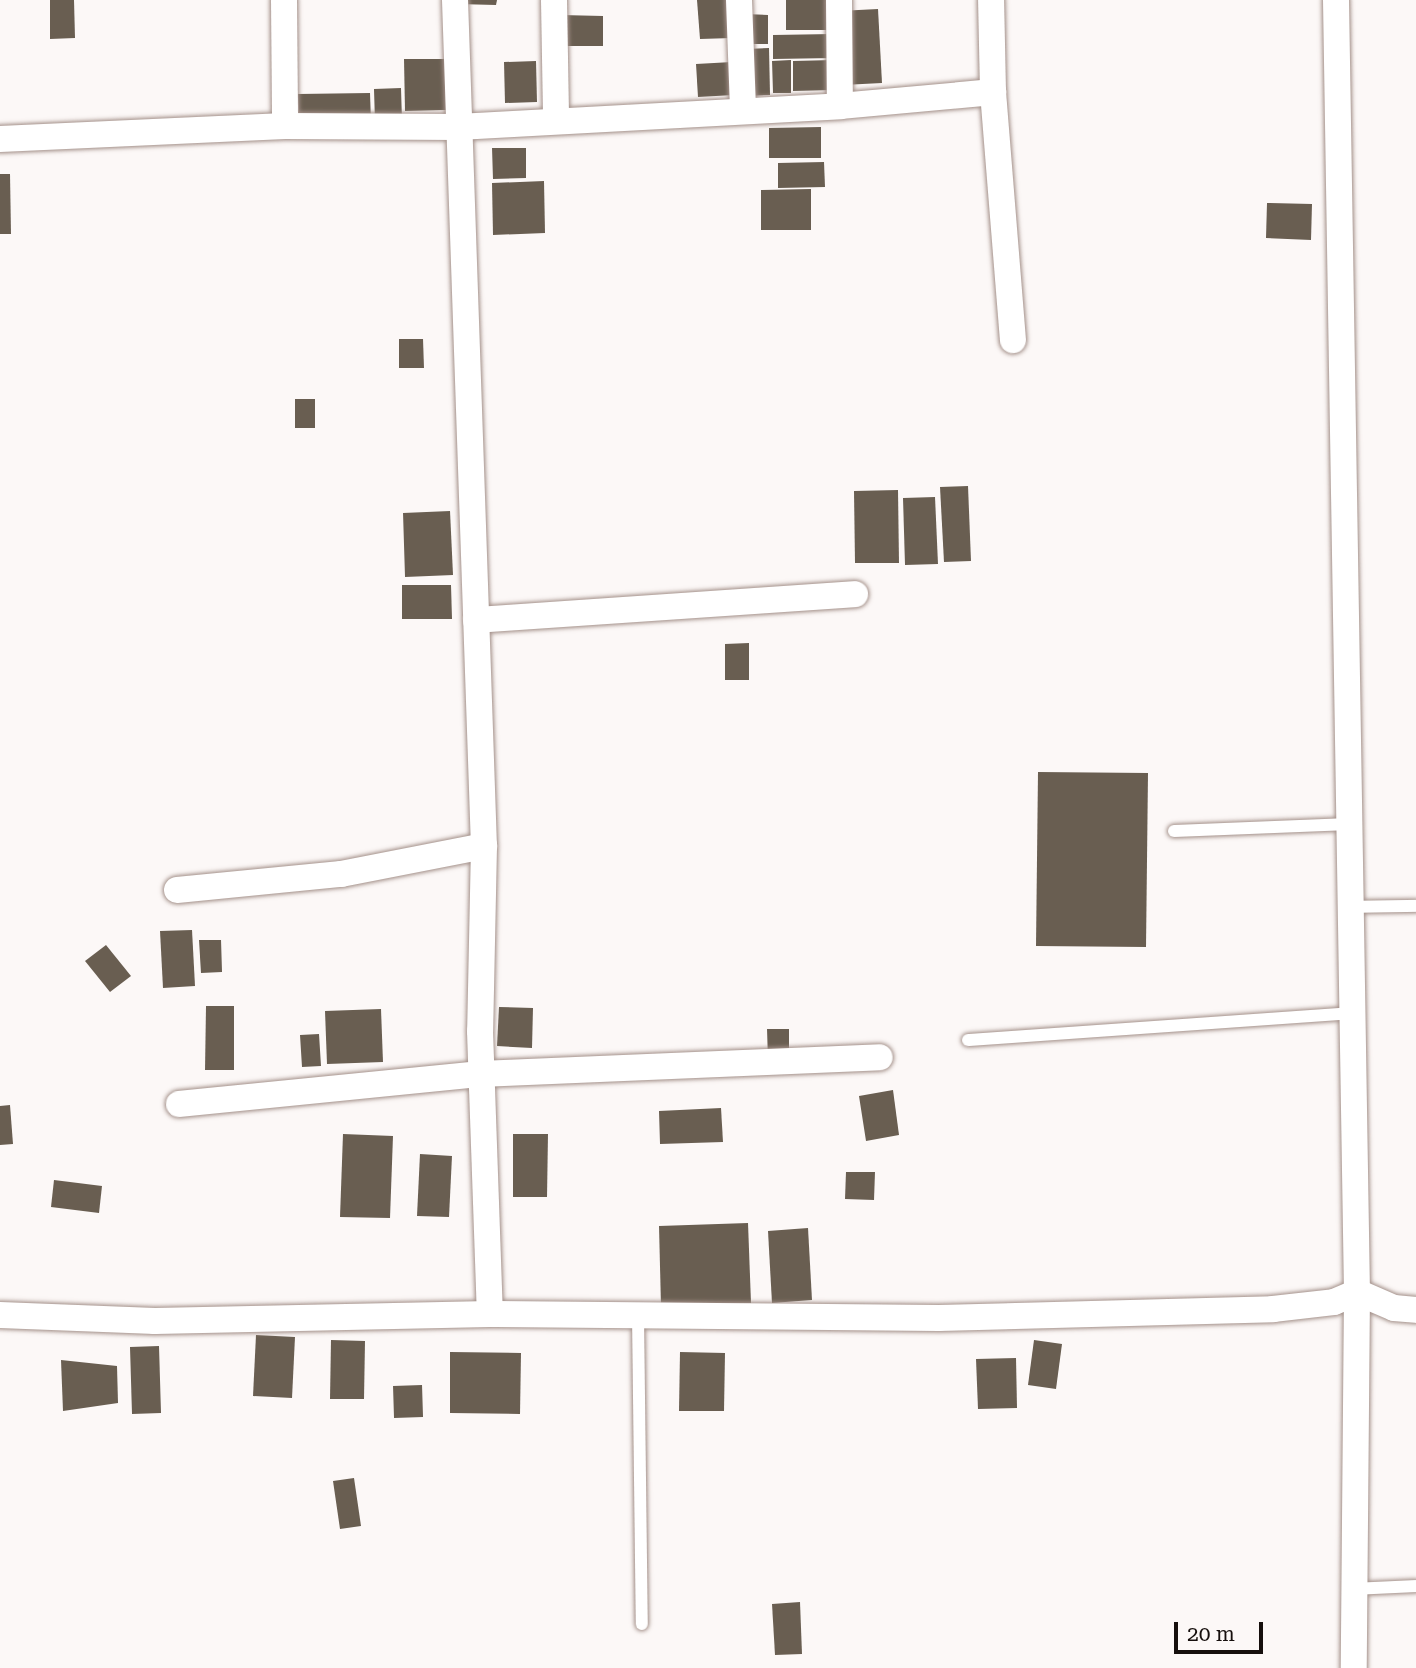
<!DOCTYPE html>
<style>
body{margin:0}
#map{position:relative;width:1416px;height:1668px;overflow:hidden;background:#fcf8f7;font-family:"Roboto Serif",serif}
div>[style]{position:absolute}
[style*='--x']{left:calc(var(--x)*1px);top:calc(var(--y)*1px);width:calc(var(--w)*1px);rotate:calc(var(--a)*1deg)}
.building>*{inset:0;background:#695e51}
.roads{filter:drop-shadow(0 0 2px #a4918a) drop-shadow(0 0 2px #a4918a)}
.lane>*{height:12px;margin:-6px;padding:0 6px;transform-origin:6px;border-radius:6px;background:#fff}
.street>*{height:26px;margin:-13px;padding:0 13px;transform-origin:13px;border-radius:13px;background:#fff}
span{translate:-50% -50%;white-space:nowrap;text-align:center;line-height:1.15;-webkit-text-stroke:7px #fcf8f7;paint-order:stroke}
.scale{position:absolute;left:1174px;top:1622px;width:89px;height:32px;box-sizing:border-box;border:4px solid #160f0d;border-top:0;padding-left:9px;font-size:21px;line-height:24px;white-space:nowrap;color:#160f0d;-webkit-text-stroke:5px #fcf8f7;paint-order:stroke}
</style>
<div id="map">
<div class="building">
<i style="clip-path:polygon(50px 0,74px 0,75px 38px,50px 39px)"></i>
<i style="clip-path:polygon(457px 0,497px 0,496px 5px,457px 4px)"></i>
<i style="clip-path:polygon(697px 0,730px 0,732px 38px,700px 39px)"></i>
<i style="clip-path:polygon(786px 0,833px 0,833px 30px,786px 30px)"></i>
<i style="clip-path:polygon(878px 9px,882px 83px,843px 85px,839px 11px)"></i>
<i style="clip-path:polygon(744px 14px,768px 15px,768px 44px,744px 44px)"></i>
<i style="clip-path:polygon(561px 15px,603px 16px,603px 46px,561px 46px)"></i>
<i style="clip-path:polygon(833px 34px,833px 58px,773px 59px,773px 35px)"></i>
<i style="clip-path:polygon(769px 48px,770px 95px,748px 96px,746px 49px)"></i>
<i style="clip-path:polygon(404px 59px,445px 59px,446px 110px,405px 111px)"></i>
<i style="clip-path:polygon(791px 60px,791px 93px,773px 93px,772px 61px)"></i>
<i style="clip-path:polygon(834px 60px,834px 90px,793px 91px,793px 61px)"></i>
<i style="clip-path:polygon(536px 61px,537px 102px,505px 103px,504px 62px)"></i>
<i style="clip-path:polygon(732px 62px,734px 95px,698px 97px,696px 64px)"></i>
<i style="clip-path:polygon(401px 88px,402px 121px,375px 122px,374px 89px)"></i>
<i style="clip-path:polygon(370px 93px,371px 122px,299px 123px,298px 94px)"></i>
<i style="clip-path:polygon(821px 127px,821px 158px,769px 158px,769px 128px)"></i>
<i style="clip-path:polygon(492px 148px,526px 148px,526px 178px,493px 179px)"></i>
<i style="clip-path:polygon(824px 162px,825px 187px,778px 188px,778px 163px)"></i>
<i style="clip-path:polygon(0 174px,10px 174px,11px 234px,0 234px)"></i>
<i style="clip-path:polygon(544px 181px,545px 233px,493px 235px,492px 183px)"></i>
<i style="clip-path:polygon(811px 189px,811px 230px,761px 230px,761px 190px)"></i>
<i style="clip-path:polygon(1267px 203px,1312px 204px,1311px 240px,1266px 238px)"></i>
<i style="clip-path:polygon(399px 339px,423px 339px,424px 368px,399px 368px)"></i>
<i style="clip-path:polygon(295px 399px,315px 399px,315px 428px,295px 428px)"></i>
<i style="clip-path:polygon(968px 486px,971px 561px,944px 562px,940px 487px)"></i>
<i style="clip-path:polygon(898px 490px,899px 563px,855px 563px,854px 491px)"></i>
<i style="clip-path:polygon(935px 497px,938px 564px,905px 565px,903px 498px)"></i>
<i style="clip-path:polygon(450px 511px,453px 575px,405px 577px,403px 513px)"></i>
<i style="clip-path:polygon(402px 585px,451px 585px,452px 619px,402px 619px)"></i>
<i style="clip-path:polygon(749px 643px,749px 680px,725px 680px,725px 644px)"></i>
<i style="clip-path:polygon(1038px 772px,1148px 773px,1146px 947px,1036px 946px)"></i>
<i style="clip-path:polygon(192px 930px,195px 986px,163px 988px,160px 931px)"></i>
<i style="clip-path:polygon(199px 940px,221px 940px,222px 972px,201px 973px)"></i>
<i style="clip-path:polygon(106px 945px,131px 976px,110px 992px,85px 961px)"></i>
<i style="clip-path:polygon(206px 1006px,234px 1006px,234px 1070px,205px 1070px)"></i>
<i style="clip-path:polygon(499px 1007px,533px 1008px,532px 1048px,497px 1046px)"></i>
<i style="clip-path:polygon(381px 1009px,383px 1062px,327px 1064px,325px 1011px)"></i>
<i style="clip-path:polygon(767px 1029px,789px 1029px,789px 1059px,768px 1060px)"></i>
<i style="clip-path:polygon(319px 1034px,321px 1066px,302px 1067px,300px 1035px)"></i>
<i style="clip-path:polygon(893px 1090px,899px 1135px,866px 1141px,859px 1096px)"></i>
<i style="clip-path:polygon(10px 1105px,13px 1144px,0 1145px,0 1106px)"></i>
<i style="clip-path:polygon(721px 1108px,723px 1142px,660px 1144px,659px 1111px)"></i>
<i style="clip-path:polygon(343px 1134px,393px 1136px,390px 1218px,340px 1217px)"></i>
<i style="clip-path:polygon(513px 1134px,548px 1134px,547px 1197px,513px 1197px)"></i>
<i style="clip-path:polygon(420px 1154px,452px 1156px,449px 1217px,417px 1216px)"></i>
<i style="clip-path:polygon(846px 1172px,875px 1172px,874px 1200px,845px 1199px)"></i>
<i style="clip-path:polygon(54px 1180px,102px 1186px,99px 1213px,51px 1207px)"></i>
<i style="clip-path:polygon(748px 1223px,751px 1303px,661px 1306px,659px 1226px)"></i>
<i style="clip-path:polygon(808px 1228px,812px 1300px,772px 1303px,768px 1231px)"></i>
<i style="clip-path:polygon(256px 1335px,295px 1337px,292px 1398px,253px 1396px)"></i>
<i style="clip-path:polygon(331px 1340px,365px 1341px,364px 1399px,330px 1399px)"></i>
<i style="clip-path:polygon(1034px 1340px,1062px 1344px,1056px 1389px,1028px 1385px)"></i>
<i style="clip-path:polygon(159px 1346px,161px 1413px,132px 1414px,130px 1347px)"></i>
<i style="clip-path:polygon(450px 1352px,521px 1353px,520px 1414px,450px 1413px)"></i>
<i style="clip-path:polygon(680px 1352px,725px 1353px,724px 1411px,679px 1411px)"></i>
<i style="clip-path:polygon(1016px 1358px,1017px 1408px,978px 1409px,976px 1359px)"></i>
<i style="clip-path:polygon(61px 1360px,117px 1366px,118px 1403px,63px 1411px)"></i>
<i style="clip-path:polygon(422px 1385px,423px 1417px,394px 1418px,393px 1386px)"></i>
<i style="clip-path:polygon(354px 1478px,361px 1526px,340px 1529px,333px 1481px)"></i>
<i style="clip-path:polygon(800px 1602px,802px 1654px,775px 1655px,772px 1604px)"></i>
</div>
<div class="roads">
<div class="lane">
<i style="--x:1174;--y:831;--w:176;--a:-2.3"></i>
<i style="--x:1349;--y:907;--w:67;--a:-0.9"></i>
<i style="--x:968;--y:1040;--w:384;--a:-4"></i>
<i style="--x:638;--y:1315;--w:309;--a:89.3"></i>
<i style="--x:1353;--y:1589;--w:63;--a:-2.7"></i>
</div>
<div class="street">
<i style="--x:284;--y:0;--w:126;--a:89.5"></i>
<i style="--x:455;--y:0;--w:846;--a:88.04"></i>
<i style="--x:484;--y:846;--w:185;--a:91.2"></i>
<i style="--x:480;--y:1031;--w:283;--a:88"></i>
<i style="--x:554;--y:0;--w:120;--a:89"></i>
<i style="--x:739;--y:0;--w:110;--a:87.9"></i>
<i style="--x:839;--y:0;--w:106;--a:89.5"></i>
<i style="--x:1336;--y:0;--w:1292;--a:89.07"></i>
<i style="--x:1357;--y:1292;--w:376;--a:90.5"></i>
<i style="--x:993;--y:92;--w:249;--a:85.4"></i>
<i style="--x:0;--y:139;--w:285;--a:-2.6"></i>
<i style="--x:285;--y:126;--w:173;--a:0.3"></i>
<i style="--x:458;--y:127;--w:383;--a:-3.1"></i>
<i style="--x:840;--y:106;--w:154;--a:-5.2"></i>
<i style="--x:993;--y:92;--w:92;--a:-91.2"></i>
<i style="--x:476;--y:620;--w:380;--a:-3.9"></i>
<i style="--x:177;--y:890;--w:165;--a:-5.6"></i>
<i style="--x:341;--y:874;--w:146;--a:-11.1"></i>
<i style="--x:179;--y:1104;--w:303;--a:-5.7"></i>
<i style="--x:481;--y:1074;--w:399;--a:-2.4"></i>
<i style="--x:0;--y:1315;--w:155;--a:2.2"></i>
<i style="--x:155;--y:1321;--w:335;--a:-1.2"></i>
<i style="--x:490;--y:1314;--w:449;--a:0.5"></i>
<i style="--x:939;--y:1318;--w:334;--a:-1.5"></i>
<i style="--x:1273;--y:1309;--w:61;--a:-6.5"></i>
<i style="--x:1334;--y:1302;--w:25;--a:-23"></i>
<i style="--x:1357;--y:1292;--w:40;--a:23.4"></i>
<i style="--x:1394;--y:1308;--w:22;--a:5"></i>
</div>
</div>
<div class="scale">20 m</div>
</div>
